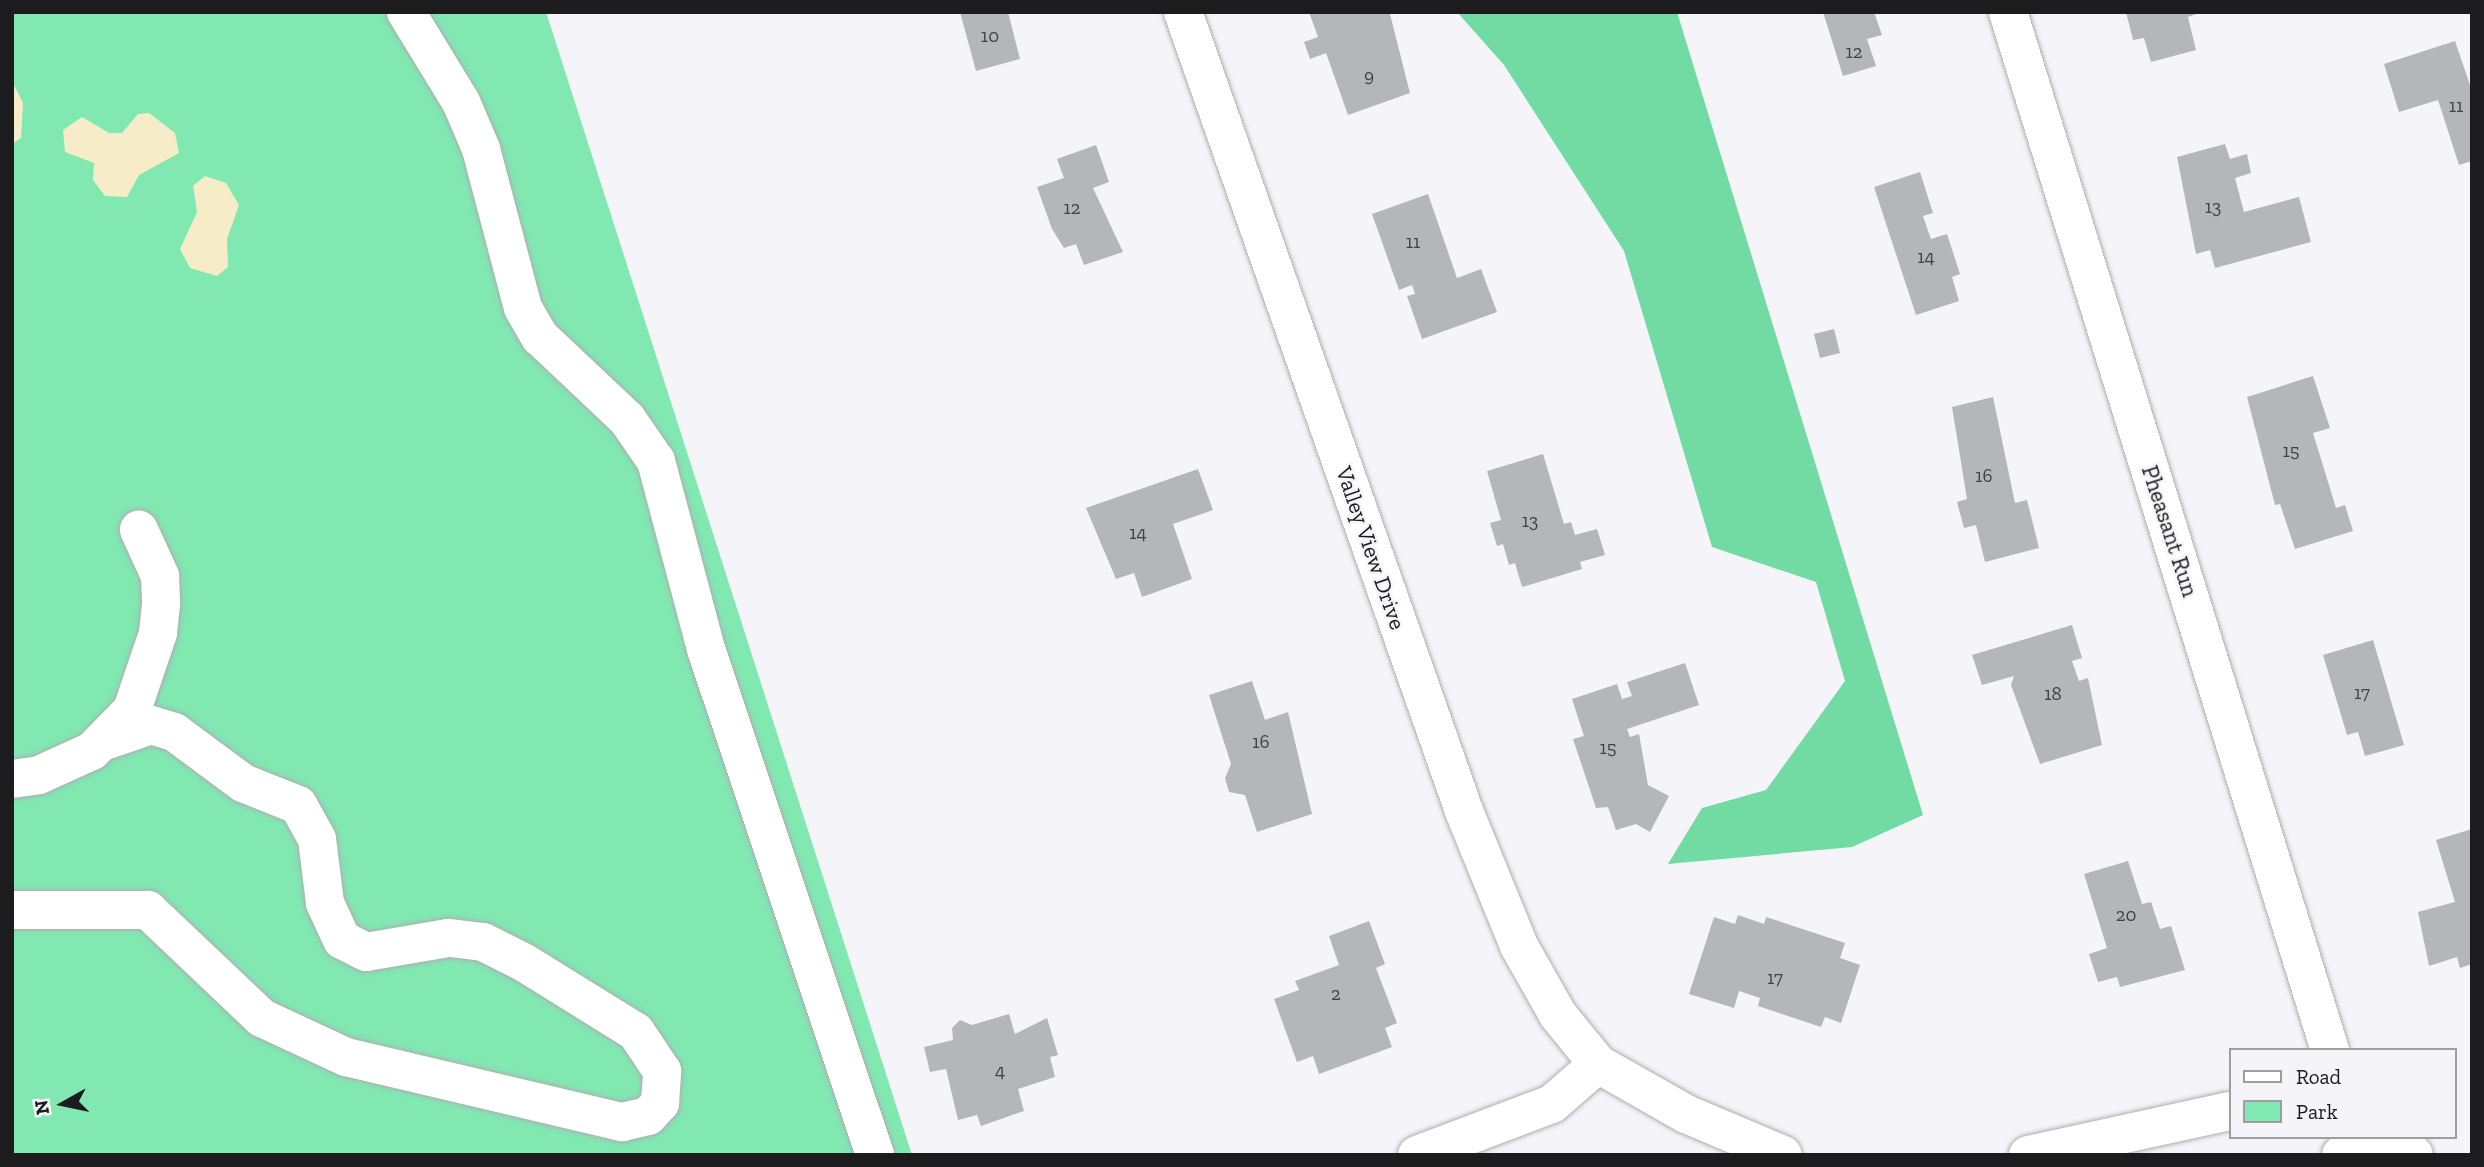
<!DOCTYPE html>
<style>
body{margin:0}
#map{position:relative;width:2484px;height:1167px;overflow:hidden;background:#f5f5f9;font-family:"Zilla Slab",serif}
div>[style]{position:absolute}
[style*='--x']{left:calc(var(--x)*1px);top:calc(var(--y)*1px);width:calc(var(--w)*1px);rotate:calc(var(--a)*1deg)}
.green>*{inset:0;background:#81e8b1}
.forest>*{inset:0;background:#72daa3}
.sand>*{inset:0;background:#f6ecc7}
.building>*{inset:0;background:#b5b6ba}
.roads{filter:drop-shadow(0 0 2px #adaeb2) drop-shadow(0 0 2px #adaeb2)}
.minor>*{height:38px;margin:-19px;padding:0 19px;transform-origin:19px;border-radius:19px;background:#fff}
span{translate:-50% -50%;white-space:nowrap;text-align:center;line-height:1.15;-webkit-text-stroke:5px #f5f5f9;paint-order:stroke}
.number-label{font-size:19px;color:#424245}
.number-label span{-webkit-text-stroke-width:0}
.street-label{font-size:23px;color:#1c1c1e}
.frame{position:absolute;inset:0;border:14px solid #1c1c1e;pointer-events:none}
.legend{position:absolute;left:2229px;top:1048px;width:228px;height:91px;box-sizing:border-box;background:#f5f5f9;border:2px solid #9e9ea1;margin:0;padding:9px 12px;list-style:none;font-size:21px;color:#1c1c1e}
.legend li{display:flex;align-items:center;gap:14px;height:35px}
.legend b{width:35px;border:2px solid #9e9ea1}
.north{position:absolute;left:28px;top:1069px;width:70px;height:70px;-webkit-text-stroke:5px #f5f5f9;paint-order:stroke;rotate:261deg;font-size:19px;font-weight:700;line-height:28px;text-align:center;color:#1c1c1e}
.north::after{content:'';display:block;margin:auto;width:24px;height:32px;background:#1c1c1e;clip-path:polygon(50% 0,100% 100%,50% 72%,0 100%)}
</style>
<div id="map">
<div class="green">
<i style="clip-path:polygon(12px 12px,546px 12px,912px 1155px,12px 1155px)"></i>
</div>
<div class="forest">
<i style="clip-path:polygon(1457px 12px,1677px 12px,1923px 815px,1852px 847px,1668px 864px,1702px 808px,1766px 790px,1845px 681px,1816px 582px,1712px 547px,1624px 251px,1504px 65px)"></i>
</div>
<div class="sand">
<i style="clip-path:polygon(12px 81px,23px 103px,21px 138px,12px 144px)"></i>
<i style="clip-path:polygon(149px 113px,175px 133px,179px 153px,139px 175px,127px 197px,105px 196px,93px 180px,94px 163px,65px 152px,63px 130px,82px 117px,109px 133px,122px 133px,138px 114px)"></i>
<i style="clip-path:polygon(205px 176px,226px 183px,239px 205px,227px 239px,228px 267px,217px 276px,190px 268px,180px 249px,197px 212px,193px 186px)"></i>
</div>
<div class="building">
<i style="clip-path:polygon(960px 12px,1008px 12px,1020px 59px,976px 71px)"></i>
<i style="clip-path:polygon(1309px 12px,1390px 14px,1410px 93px,1348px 115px,1326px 53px,1310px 59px,1304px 42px,1318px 37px)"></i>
<i style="clip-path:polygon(1823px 12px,1874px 12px,1882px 35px,1867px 39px,1876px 66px,1843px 76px)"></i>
<i style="clip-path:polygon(2126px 12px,2202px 12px,2188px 17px,2196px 50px,2151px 62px,2144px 38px,2133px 40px)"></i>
<i style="clip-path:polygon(2455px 41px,2472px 91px,2472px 161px,2459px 165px,2438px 100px,2399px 112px,2384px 64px)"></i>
<i style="clip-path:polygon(2225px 144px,2230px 159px,2247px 154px,2251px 173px,2235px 178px,2244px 212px,2299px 197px,2311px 242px,2215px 268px,2210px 250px,2196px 254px,2177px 157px)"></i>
<i style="clip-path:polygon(1096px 145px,1109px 182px,1093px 188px,1123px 252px,1084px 265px,1076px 244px,1064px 248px,1052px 229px,1037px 187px,1064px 178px,1057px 159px)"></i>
<i style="clip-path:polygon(1920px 172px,1933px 213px,1923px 216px,1931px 239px,1947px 234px,1960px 274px,1952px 277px,1959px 301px,1916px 315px,1874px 187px)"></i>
<i style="clip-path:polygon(1428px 194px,1457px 278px,1481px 269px,1497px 312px,1422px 339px,1407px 296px,1415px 294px,1412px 285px,1399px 290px,1372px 214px)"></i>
<i style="clip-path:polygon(1834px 329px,1840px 353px,1820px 358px,1814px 334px)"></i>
<i style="clip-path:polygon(2313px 376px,2330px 428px,2313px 433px,2336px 508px,2345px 505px,2353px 531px,2295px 549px,2280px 504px,2275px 505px,2247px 397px)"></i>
<i style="clip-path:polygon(1993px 397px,2015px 503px,2027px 500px,2039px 548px,1985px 562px,1976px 525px,1964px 528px,1957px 502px,1967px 499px,1952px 407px)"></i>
<i style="clip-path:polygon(1543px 454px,1564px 524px,1571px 522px,1575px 535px,1597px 529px,1605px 555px,1580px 562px,1582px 569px,1522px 587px,1515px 563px,1509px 565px,1503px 544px,1497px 546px,1490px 523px,1501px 520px,1487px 471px)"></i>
<i style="clip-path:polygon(1198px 469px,1213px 510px,1173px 524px,1192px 579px,1142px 597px,1134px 573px,1116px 579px,1086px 508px)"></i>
<i style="clip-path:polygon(2072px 625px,2082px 658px,2072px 661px,2079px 681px,2088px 678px,2102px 745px,2040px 764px,2011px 685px,2014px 676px,1982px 685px,1972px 655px)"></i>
<i style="clip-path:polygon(2373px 640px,2404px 745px,2365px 756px,2358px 732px,2347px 735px,2323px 655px)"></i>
<i style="clip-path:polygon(1685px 663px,1699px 705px,1627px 729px,1630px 737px,1639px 734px,1648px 785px,1669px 796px,1650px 832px,1636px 824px,1616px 830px,1608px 807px,1596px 808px,1573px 739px,1584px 736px,1572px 699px,1617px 684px,1622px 699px,1632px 696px,1627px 682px)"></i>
<i style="clip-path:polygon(1252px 681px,1265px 720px,1288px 712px,1312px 814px,1257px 832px,1245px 795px,1229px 792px,1225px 778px,1231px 764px,1209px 695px)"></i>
<i style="clip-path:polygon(2472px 829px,2472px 964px,2460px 968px,2457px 957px,2429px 966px,2418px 912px,2455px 902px,2436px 840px)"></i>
<i style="clip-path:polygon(2128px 861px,2142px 904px,2151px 902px,2160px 929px,2171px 926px,2185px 970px,2120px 987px,2117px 977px,2098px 982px,2089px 954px,2107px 948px,2084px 874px)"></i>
<i style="clip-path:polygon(1738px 915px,1764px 924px,1766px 917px,1845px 943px,1840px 958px,1860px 965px,1841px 1023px,1825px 1017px,1821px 1027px,1758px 1006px,1760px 998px,1739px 991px,1734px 1008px,1689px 994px,1714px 917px,1735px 924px)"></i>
<i style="clip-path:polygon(1369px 921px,1385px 964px,1376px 968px,1397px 1023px,1385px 1028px,1392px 1047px,1319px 1074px,1313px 1056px,1297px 1062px,1274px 999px,1299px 990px,1295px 981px,1339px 965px,1329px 936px)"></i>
<i style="clip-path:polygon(1009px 1014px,1015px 1034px,1047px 1018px,1058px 1055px,1050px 1057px,1055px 1077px,1018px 1089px,1024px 1111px,981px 1126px,977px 1115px,958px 1120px,946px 1069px,930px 1072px,924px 1047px,953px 1040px,952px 1028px,960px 1020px,972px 1025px)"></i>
</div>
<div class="roads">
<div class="minor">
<i style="--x:406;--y:12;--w:105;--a:58.6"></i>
<i style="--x:461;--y:102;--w:51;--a:66.9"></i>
<i style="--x:481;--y:149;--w:164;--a:75.2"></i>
<i style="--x:523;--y:308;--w:34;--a:60"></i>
<i style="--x:540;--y:337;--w:120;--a:43.3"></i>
<i style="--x:627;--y:419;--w:51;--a:55.4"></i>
<i style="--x:656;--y:461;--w:195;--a:75.1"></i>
<i style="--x:706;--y:649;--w:533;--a:71.53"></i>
<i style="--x:1183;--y:12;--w:847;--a:70.62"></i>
<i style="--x:1464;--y:811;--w:146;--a:67.8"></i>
<i style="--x:1519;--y:946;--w:79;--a:60.5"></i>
<i style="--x:1558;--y:1015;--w:63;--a:50.8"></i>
<i style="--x:2008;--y:12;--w:1087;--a:72.77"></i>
<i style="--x:12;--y:779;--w:27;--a:-8"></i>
<i style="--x:39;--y:775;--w:58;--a:-24.4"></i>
<i style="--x:92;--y:751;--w:57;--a:-45.7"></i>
<i style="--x:132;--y:710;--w:81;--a:-71.3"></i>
<i style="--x:158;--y:633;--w:31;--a:-84"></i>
<i style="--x:161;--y:602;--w:26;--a:-92"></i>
<i style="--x:160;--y:576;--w:51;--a:-114.5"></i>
<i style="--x:12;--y:910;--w:136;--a:0"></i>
<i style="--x:148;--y:910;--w:157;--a:43.5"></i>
<i style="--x:262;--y:1018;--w:93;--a:24.9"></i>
<i style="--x:346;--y:1057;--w:284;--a:13.3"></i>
<i style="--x:622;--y:1122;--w:27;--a:-13"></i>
<i style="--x:648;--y:1116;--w:18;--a:-47"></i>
<i style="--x:660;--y:1103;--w:32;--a:-86"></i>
<i style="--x:662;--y:1071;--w:47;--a:-123.7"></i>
<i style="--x:636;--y:1032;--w:133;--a:-148.2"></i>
<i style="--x:523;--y:962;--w:45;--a:-153.4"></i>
<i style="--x:483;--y:942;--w:35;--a:-173"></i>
<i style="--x:448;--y:938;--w:83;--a:170.3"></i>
<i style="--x:366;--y:952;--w:27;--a:-153"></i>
<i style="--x:342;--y:940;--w:41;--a:-114.7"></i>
<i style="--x:325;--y:903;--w:64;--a:-97.1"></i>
<i style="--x:317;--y:839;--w:39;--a:-119"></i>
<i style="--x:298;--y:805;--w:59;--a:-158.2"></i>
<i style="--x:243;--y:783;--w:86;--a:-143.5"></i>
<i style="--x:174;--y:732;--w:24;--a:-163"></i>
<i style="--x:151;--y:725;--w:46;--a:160.8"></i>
<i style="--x:1417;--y:1155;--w:144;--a:-20.7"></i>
<i style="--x:1552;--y:1104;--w:61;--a:-41"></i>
<i style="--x:1598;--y:1064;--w:101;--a:29.6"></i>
<i style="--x:1686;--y:1114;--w:105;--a:22.9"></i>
<i style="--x:2028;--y:1155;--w:207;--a:-12.3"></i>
<i style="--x:2341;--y:1155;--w:40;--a:-18.9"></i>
<i style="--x:2379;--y:1142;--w:37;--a:20"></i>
</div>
</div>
<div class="number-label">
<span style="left:990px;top:36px">10</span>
<span style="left:1854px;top:52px">12</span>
<span style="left:1369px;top:76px">9</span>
<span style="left:2456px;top:106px">11</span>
<span style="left:2213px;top:207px">13</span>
<span style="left:1072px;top:208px">12</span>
<span style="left:1413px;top:242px">11</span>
<span style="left:1926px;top:257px">14</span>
<span style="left:2291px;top:451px">15</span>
<span style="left:1984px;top:476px">16</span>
<span style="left:1530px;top:521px">13</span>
<span style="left:1138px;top:533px">14</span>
<span style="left:2362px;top:693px">17</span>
<span style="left:2053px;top:694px">18</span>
<span style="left:1261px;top:742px">16</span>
<span style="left:1608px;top:748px">15</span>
<span style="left:2126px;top:915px">20</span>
<span style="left:1775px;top:978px">17</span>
<span style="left:1336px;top:994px">2</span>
<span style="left:1000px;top:1071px">4</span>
</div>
<div class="street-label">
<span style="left:2170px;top:531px;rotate:72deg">Pheasant Run</span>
<span style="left:1371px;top:548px;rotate:71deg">Valley View Drive</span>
</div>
<div class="frame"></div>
<ul class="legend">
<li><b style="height:9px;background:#fff"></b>Road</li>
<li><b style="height:19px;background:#81e8b1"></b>Park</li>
</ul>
<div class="north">N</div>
</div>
